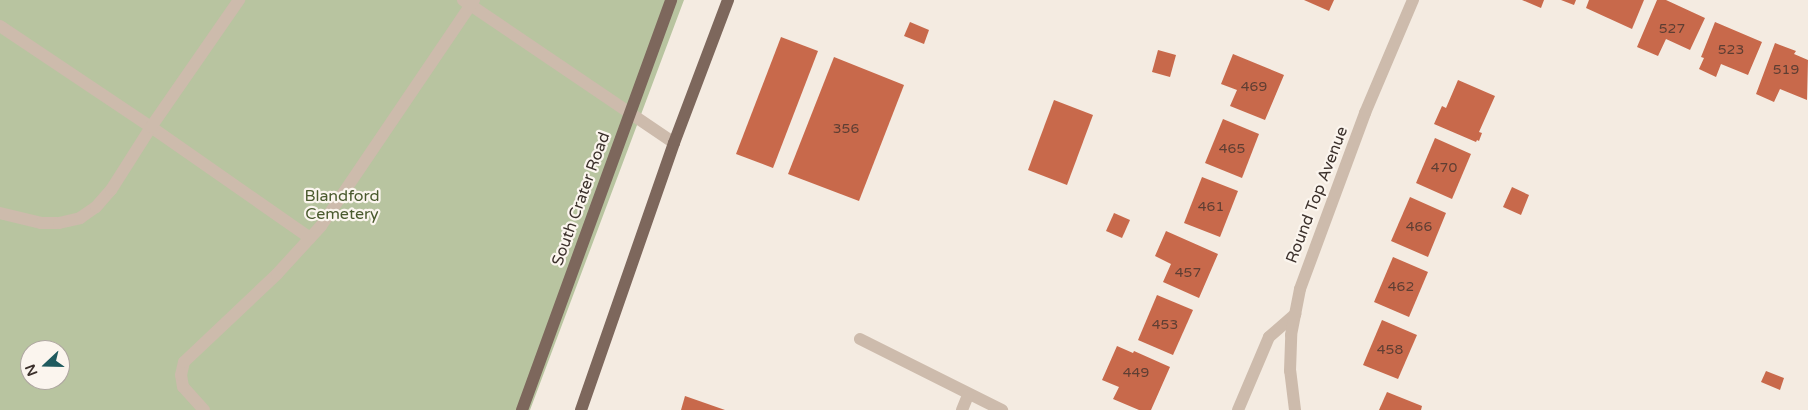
<!DOCTYPE html>
<style>
body{margin:0}
#map{position:relative;width:1808px;height:410px;overflow:hidden;background:#f4ebe1;font-family:"Varela Round",sans-serif}
div>[style]{position:absolute}
[style*='--x']{left:calc(var(--x)*1px);top:calc(var(--y)*1px);width:calc(var(--w)*1px);rotate:calc(var(--a)*1deg)}
.green>*{inset:0;background:#b8c4a0}
.building>*{inset:0;background:#c8694b}
.minor>*{height:12px;margin:-6px;padding:0 6px;transform-origin:6px;border-radius:6px;background:#cdbbac}
.major>*{height:12px;margin:-6px;padding:0 6px;transform-origin:6px;border-radius:6px;background:#7d675c}
span{translate:-50% -50%;white-space:nowrap;text-align:center;line-height:1.15;-webkit-text-stroke:4.5px #fbf5ee;paint-order:stroke}
.number-label{font-size:14px;color:#5e3e33}
.number-label span{-webkit-text-stroke-width:0}
.street-label{font-size:16px;color:#3b302b}
.park-label{font-size:16px;color:#4a5a2e}
.north{position:absolute;left:20px;top:340px;width:50px;height:50px;box-sizing:border-box;background:#fbf5ee;border:1px solid #aea6a0;border-radius:50%;rotate:249deg;font-size:14px;font-weight:700;line-height:20px;text-align:center;color:#3b302b}
.north::after{content:'';display:block;margin:auto;width:18px;height:22px;background:#1f5a5e;clip-path:polygon(50% 0,100% 100%,50% 72%,0 100%)}
</style>
<div id="map">
<div class="green">
<i style="clip-path:polygon(evenodd,0 0,684px 0,530px 410px,0 410px,0 0,30px 350px,60px 350px,60px 380px,30px 380px,30px 350px)"></i>
</div>
<div class="building">
<i style="clip-path:polygon(1304px 0,1334px 0,1329px 11px)"></i>
<i style="clip-path:polygon(1522px 0,1544px 0,1541px 8px)"></i>
<i style="clip-path:polygon(1561px 0,1576px 0,1574px 5px)"></i>
<i style="clip-path:polygon(1589px 0,1644px 0,1632px 29px,1586px 8px)"></i>
<i style="clip-path:polygon(1657px 0,1666px 0,1705px 18px,1690px 50px,1666px 39px,1658px 56px,1637px 47px)"></i>
<i style="clip-path:polygon(910px 22px,929px 30px,924px 44px,904px 36px)"></i>
<i style="clip-path:polygon(1715px 22px,1762px 42px,1748px 75px,1721px 64px,1716px 77px,1699px 69px,1704px 58px,1701px 57px)"></i>
<i style="clip-path:polygon(781px 37px,818px 51px,773px 168px,736px 154px)"></i>
<i style="clip-path:polygon(1775px 43px,1796px 51px,1794px 54px,1808px 60px,1807px 100px,1780px 89px,1774px 102px,1756px 94px)"></i>
<i style="clip-path:polygon(1158px 50px,1176px 55px,1170px 77px,1152px 72px)"></i>
<i style="clip-path:polygon(1233px 54px,1284px 75px,1265px 120px,1230px 106px,1237px 90px,1221px 84px)"></i>
<i style="clip-path:polygon(834px 57px,904px 85px,859px 201px,788px 174px)"></i>
<i style="clip-path:polygon(1458px 80px,1495px 96px,1479px 132px,1482px 133px,1479px 141px,1477px 140px,1476px 142px,1434px 124px,1442px 106px,1446px 108px)"></i>
<i style="clip-path:polygon(1054px 100px,1093px 115px,1067px 185px,1028px 170px)"></i>
<i style="clip-path:polygon(1223px 119px,1259px 134px,1242px 178px,1205px 163px)"></i>
<i style="clip-path:polygon(1435px 138px,1471px 154px,1452px 199px,1416px 183px)"></i>
<i style="clip-path:polygon(1202px 177px,1238px 191px,1220px 237px,1184px 223px)"></i>
<i style="clip-path:polygon(1512px 187px,1529px 195px,1521px 215px,1503px 207px)"></i>
<i style="clip-path:polygon(1410px 197px,1446px 213px,1428px 257px,1391px 241px)"></i>
<i style="clip-path:polygon(1114px 213px,1130px 220px,1122px 238px,1106px 231px)"></i>
<i style="clip-path:polygon(1166px 231px,1218px 254px,1199px 298px,1163px 282px,1171px 264px,1155px 256px)"></i>
<i style="clip-path:polygon(1393px 257px,1428px 272px,1409px 317px,1374px 302px)"></i>
<i style="clip-path:polygon(1157px 295px,1193px 310px,1173px 355px,1138px 340px)"></i>
<i style="clip-path:polygon(1382px 320px,1417px 335px,1398px 379px,1363px 365px)"></i>
<i style="clip-path:polygon(1117px 346px,1133px 353px,1134px 351px,1170px 367px,1151px 410px,1139px 410px,1113px 399px,1119px 387px,1102px 380px)"></i>
<i style="clip-path:polygon(1766px 371px,1784px 378px,1780px 390px,1761px 382px)"></i>
<i style="clip-path:polygon(1387px 392px,1422px 406px,1421px 410px,1379px 410px)"></i>
<i style="clip-path:polygon(685px 396px,725px 410px,681px 410px)"></i>
</div>
<div class="minor">
<i style="--x:463;--y:0;--w:255;--a:34.1"></i>
<i style="--x:0;--y:26;--w:182;--a:33.8"></i>
<i style="--x:151;--y:127;--w:194;--a:34.9"></i>
<i style="--x:0;--y:213;--w:42;--a:13.7"></i>
<i style="--x:41;--y:223;--w:18;--a:0"></i>
<i style="--x:59;--y:223;--w:22;--a:-13"></i>
<i style="--x:80;--y:218;--w:19;--a:-35"></i>
<i style="--x:96;--y:207;--w:23;--a:-49"></i>
<i style="--x:111;--y:190;--w:75;--a:-57.6"></i>
<i style="--x:151;--y:127;--w:155;--a:-55.3"></i>
<i style="--x:860;--y:339;--w:159;--a:26.6"></i>
<i style="--x:204;--y:410;--w:31;--a:-132"></i>
<i style="--x:183;--y:387;--w:12;--a:-99"></i>
<i style="--x:181;--y:375;--w:13;--a:-77"></i>
<i style="--x:184;--y:362;--w:128;--a:-43.4"></i>
<i style="--x:277;--y:274;--w:65;--a:-47.5"></i>
<i style="--x:321;--y:226;--w:273;--a:-55.9"></i>
<i style="--x:962;--y:410;--w:16;--a:-68"></i>
<i style="--x:1238;--y:410;--w:79;--a:-67"></i>
<i style="--x:1269;--y:337;--w:35;--a:-41"></i>
<i style="--x:1295;--y:410;--w:39;--a:-97"></i>
<i style="--x:1290;--y:371;--w:36;--a:-88"></i>
<i style="--x:1291;--y:335;--w:47;--a:-78.9"></i>
<i style="--x:1300;--y:289;--w:188;--a:-69.7"></i>
<i style="--x:1365;--y:113;--w:123;--a:-67"></i>
</div>
<div class="major">
<i style="--x:522;--y:410;--w:436;--a:-70"></i>
<i style="--x:581;--y:410;--w:283;--a:-70.8"></i>
<i style="--x:674;--y:143;--w:153;--a:-69.3"></i>
</div>
<div class="number-label">
<span style="left:1672px;top:29px">527</span>
<span style="left:1731px;top:50px">523</span>
<span style="left:1786px;top:70px">519</span>
<span style="left:1254px;top:87px">469</span>
<span style="left:846px;top:129px">356</span>
<span style="left:1232px;top:149px">465</span>
<span style="left:1444px;top:168px">470</span>
<span style="left:1211px;top:207px">461</span>
<span style="left:1419px;top:227px">466</span>
<span style="left:1188px;top:273px">457</span>
<span style="left:1401px;top:287px">462</span>
<span style="left:1165px;top:325px">453</span>
<span style="left:1390px;top:350px">458</span>
<span style="left:1136px;top:373px">449</span>
</div>
<div class="street-label">
<span style="left:1317px;top:195px;rotate:-69deg">Round Top Avenue</span>
<span style="left:581px;top:199px;rotate:-70deg">South Crater Road</span>
</div>
<div class="park-label">
<span style="left:342px;top:205px">Blandford<br>Cemetery</span>
</div>
<div class="north">N</div>
</div>
